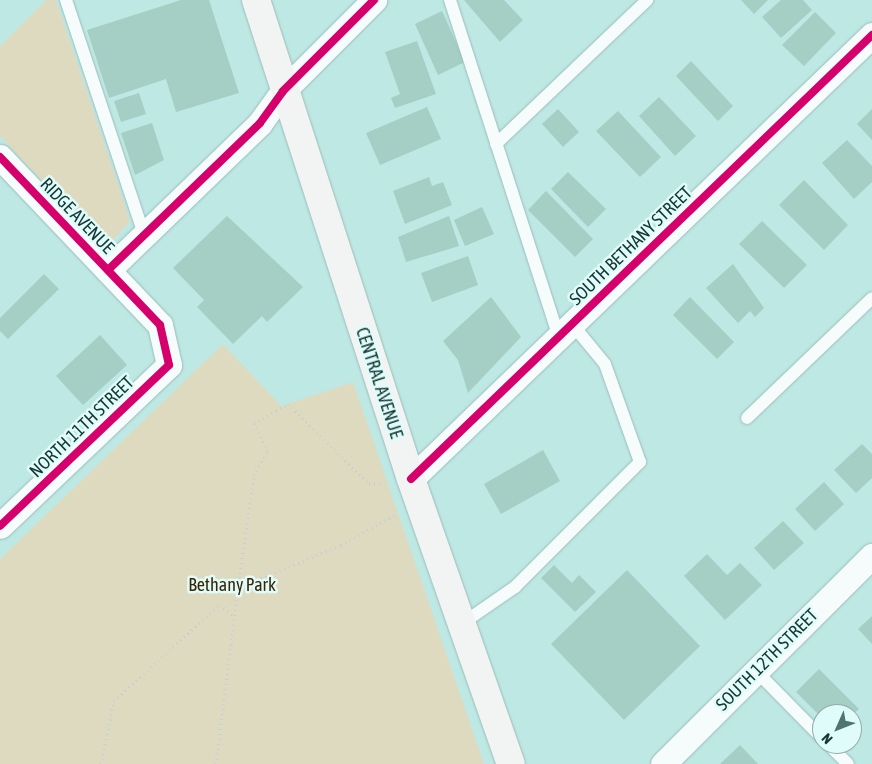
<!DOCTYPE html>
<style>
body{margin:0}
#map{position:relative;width:872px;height:764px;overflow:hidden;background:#bee8e4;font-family:"Asap Condensed",sans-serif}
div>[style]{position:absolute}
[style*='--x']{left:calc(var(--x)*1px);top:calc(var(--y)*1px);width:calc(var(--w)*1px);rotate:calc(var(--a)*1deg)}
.green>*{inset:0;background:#dedabf}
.building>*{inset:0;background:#a5cec4}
.path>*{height:3px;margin-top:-1.5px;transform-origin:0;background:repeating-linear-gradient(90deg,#c4d1d0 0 1px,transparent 0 5px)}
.roads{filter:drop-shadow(0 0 1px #9cbdba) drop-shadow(0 0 1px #9cbdba)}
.lane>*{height:12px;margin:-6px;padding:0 6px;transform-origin:6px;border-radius:6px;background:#f5fcfb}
.street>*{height:25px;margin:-12.5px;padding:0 12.5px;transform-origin:12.5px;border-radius:12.5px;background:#f5fcfb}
.secondary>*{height:28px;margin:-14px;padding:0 14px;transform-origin:14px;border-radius:14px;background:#f1f4f3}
.cycleway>*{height:8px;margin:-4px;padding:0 4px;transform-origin:4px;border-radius:4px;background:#d6006c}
span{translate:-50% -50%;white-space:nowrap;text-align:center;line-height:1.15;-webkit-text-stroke:5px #dffcfa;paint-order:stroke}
.street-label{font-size:18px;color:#153533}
.park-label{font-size:18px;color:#3c2302}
.north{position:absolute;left:812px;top:704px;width:50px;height:50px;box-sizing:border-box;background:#dffcfa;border:1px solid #8eacaa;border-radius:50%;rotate:226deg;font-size:14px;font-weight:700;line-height:20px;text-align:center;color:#153533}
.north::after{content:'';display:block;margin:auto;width:18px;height:22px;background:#507471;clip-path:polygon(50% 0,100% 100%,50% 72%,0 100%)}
</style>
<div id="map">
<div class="green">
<i style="clip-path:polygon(46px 0,56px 0,130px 221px,113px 240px,100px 242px,0 136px,0 46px)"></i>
<i style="clip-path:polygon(223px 344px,281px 406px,353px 382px,484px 764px,0 764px,0 559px)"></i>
</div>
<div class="building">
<i style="clip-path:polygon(181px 0,209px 0,239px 93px,176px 112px,166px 79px,109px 98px,87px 30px)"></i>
<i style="clip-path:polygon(464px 0,504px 0,523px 20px,500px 42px)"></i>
<i style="clip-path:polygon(741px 0,768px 0,754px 14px)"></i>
<i style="clip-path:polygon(781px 0,803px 0,812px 10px,781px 38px,762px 17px)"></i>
<i style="clip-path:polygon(442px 11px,465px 62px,438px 75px,415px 24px)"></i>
<i style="clip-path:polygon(815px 12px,836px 33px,804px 66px,782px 45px)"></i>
<i style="clip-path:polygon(417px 41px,436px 94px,395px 108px,391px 98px,400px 94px,385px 52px)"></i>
<i style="clip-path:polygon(691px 61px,733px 106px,718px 121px,676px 76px)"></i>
<i style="clip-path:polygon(139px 93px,146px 114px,121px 122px,114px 101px)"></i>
<i style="clip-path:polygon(659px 97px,696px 136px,675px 156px,639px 116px)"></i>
<i style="clip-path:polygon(427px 107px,441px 139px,380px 165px,366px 133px)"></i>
<i style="clip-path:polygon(558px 109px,579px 132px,563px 147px,542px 124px)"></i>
<i style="clip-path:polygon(872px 109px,872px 140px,857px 124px)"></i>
<i style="clip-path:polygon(618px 111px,661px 157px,640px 177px,596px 131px)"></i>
<i style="clip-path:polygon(152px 123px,164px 160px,135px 175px,121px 133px)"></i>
<i style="clip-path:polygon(847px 140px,872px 166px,872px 182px,854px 199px,822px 163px)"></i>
<i style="clip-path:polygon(568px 172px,606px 209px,588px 227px,551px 189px)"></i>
<i style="clip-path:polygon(429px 177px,432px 186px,443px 182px,452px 205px,405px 224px,393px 191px)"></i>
<i style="clip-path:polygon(804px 180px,848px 225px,824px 250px,779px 205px)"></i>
<i style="clip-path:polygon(546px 191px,593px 239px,575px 257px,528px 210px)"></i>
<i style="clip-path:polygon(482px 207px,494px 234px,465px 246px,454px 220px)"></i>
<i style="clip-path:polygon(227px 216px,303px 287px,267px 322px,262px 316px,233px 344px,197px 307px,204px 300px,173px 268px)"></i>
<i style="clip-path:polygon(449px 216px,459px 246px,406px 262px,398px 237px)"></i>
<i style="clip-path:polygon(762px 221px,807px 265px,784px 288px,739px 244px)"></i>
<i style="clip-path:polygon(468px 256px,478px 285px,432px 302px,421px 273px)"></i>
<i style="clip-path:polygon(733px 264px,764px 308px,755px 317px,750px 311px,738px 323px,706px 288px)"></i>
<i style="clip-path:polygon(44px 274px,59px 289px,8px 339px,0 331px,0 318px)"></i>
<i style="clip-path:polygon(491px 297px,521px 337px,468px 393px,458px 360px,443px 341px)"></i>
<i style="clip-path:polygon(690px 297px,734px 342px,717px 359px,673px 315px)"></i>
<i style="clip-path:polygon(100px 335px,127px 365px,83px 405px,56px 376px)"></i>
<i style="clip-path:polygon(862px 444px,872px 454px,872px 478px,856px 493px,834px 470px)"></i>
<i style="clip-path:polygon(543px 450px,560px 481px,501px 514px,484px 484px)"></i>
<i style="clip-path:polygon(824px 482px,844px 504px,815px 531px,795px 509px)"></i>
<i style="clip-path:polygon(783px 521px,804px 543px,774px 570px,754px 548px)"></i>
<i style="clip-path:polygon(707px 554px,727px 575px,740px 563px,762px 585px,725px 620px,684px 576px)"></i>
<i style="clip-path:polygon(554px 565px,572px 583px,579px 575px,596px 592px,575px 612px,541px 578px)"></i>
<i style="clip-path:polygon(627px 570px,700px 646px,624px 720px,551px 644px)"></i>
<i style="clip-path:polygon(872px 616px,872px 644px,858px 629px)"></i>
<i style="clip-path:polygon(819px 669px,859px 709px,852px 715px,822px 714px,822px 718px,796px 692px)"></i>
<i style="clip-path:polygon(740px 745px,758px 764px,720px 764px)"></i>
</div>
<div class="path">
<i style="--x:238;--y:588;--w:114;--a:-81.9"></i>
<i style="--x:254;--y:475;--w:28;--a:-60"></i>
<i style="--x:268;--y:451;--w:31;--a:-117"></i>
<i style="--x:254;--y:423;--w:39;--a:-29"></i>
<i style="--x:288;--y:404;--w:114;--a:44.6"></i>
<i style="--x:369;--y:484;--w:15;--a:-4"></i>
<i style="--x:101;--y:764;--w:64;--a:-78.3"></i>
<i style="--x:114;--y:701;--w:144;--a:-42.5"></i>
<i style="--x:220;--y:604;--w:18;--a:41"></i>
<i style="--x:216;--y:764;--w:177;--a:-82.9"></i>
<i style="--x:238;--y:588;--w:112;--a:-22.7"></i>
<i style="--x:341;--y:545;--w:62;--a:-29.1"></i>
</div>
<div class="roads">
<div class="lane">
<i style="--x:66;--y:0;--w:247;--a:71.6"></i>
<i style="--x:450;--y:0;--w:354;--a:72.1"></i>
<i style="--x:496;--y:144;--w:209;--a:-43.6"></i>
<i style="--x:747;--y:418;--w:173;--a:-43.8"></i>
<i style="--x:460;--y:625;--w:67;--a:-34.6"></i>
<i style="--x:515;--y:587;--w:177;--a:-45"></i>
<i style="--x:640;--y:462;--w:104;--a:-109.7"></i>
<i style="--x:605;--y:364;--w:52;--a:-129.5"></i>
<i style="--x:756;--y:671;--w:94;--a:45.4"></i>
<i style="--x:828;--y:744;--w:28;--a:45"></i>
</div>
<div class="street">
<i style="--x:0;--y:157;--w:232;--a:46.4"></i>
<i style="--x:160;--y:325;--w:41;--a:77.3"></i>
<i style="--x:169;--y:365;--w:233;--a:136.4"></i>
<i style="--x:108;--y:270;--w:211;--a:-44"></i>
<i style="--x:260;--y:123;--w:39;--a:-54"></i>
<i style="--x:283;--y:91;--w:129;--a:-45"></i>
<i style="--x:411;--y:479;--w:640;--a:-43.92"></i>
<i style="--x:663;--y:764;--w:295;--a:-44.9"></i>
</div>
<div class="secondary">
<i style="--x:256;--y:0;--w:503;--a:72.07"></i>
<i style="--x:411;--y:479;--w:302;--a:70.7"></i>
</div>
</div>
<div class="cycleway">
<i style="--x:0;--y:157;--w:232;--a:46.4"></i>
<i style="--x:160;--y:325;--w:41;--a:77.3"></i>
<i style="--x:169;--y:365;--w:233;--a:136.4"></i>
<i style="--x:108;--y:270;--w:211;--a:-44"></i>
<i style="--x:260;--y:123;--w:39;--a:-54"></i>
<i style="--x:283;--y:91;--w:129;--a:-45"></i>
<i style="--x:411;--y:479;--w:640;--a:-43.92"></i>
</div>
<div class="street-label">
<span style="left:77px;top:216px;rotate:46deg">RIDGE AVENUE</span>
<span style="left:631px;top:246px;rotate:-44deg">SOUTH BETHANY STREET</span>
<span style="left:379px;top:383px;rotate:72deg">CENTRAL AVENUE</span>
<span style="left:82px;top:427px;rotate:-44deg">NORTH 11TH STREET</span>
<span style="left:767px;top:660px;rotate:-45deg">SOUTH 12TH STREET</span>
</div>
<div class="park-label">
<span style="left:232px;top:585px">Bethany Park</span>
</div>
<div class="north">N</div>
</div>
